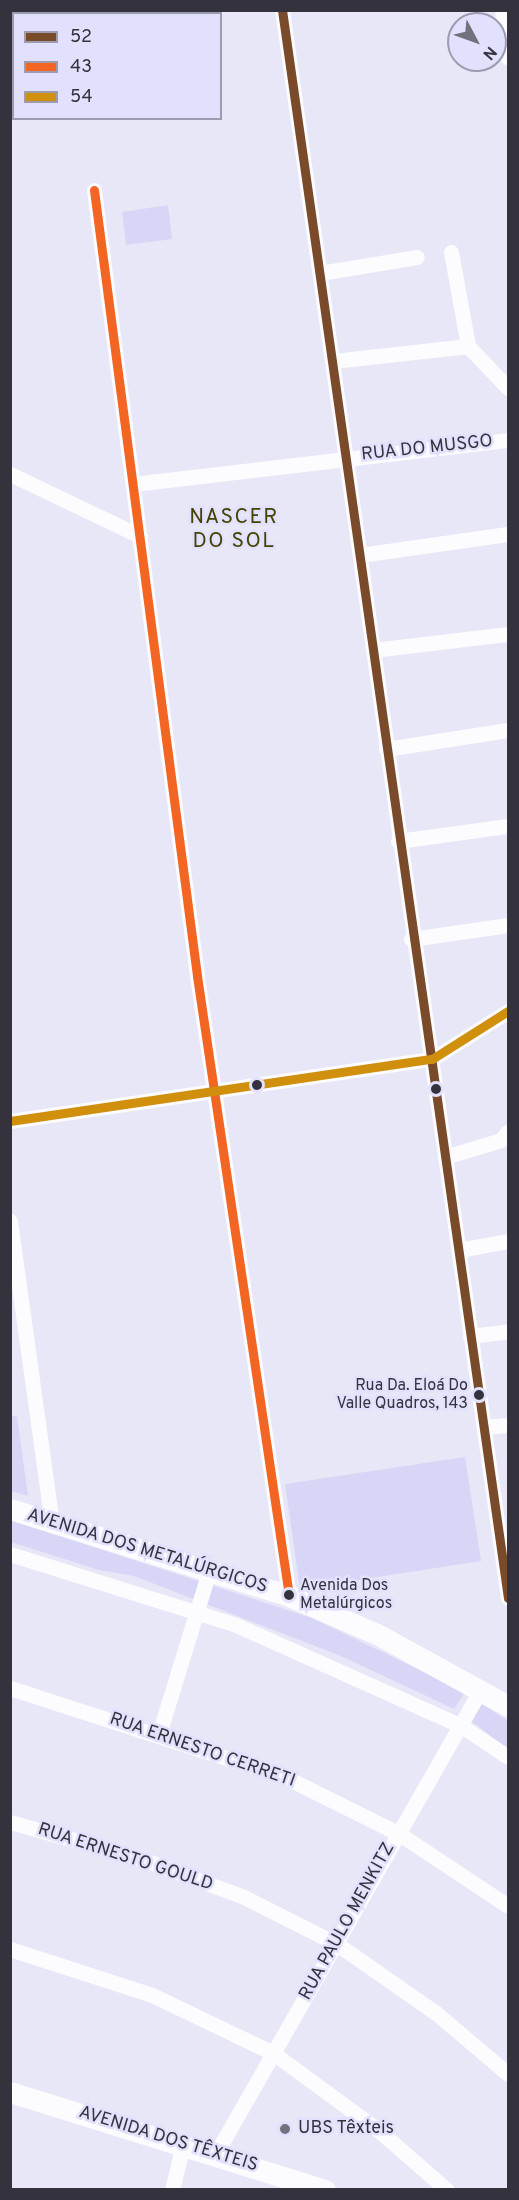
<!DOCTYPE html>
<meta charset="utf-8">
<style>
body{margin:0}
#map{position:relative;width:519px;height:2200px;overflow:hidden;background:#e8e7f7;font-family:Overpass,sans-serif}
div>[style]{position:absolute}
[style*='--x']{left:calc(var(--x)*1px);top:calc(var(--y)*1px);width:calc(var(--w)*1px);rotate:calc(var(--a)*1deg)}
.green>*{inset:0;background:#d8d6f6}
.minor>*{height:15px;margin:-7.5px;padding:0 7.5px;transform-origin:7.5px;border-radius:7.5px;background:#fcfbfe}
.secondary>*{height:21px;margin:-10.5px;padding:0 10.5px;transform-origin:10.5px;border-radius:10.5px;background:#fcfbfe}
.bus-1>*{height:9px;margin:-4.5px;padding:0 4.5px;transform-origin:4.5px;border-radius:4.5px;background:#7a4b2a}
.bus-2>*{height:9px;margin:-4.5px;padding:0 4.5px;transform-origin:4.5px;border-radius:4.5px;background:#f26522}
.bus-3>*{height:9px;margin:-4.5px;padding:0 4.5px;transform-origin:4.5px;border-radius:4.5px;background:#d08f0c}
.dots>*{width:16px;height:16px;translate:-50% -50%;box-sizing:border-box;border:3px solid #e2e1fd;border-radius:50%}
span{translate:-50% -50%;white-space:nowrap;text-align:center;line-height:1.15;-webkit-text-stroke:5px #e2e1fd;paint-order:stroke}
.bus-label{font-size:16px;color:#33323d}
.right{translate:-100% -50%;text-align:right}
.left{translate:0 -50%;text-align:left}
.street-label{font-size:18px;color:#33323d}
.poi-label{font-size:18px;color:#33323d}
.quarter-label{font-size:21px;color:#444200;letter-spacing:1.5px}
.frame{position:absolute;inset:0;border:12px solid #33323d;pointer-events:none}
.legend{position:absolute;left:12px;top:12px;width:210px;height:108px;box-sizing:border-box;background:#e2e1fd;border:2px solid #9c9bb0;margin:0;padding:8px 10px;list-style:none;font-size:18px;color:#33323d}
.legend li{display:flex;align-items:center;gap:12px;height:30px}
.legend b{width:30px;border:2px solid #9c9bb0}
.north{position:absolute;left:447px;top:12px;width:60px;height:60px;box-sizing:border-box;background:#e2e1fd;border:2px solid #9c9bb0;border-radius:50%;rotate:131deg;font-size:16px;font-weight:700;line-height:24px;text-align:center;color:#33323d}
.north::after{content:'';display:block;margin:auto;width:21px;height:27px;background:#72717e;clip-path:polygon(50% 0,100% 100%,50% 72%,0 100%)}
</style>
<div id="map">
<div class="green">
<i style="clip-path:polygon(168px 205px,172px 239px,126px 245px,122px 212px)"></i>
<i style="clip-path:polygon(11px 1416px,17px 1416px,28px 1496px,11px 1491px)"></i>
<i style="clip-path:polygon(465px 1457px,481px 1561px,300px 1589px,285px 1484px)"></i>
<i style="clip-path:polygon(10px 1520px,312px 1618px,465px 1692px,454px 1709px,341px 1656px,134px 1576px,99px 1570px,11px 1542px)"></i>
<i style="clip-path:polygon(482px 1704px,508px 1721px,508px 1749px,471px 1721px)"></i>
</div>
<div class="minor">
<i style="--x:282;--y:10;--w:1604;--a:81.9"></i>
<i style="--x:502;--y:10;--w:48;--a:82.9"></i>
<i style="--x:94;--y:190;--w:793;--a:82.53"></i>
<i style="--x:197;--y:976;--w:627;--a:81.56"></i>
<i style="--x:451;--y:252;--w:96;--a:79.7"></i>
<i style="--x:468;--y:346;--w:58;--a:46.4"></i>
<i style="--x:320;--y:273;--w:98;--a:-9.4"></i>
<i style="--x:333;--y:361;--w:136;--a:-6.3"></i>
<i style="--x:10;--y:474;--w:144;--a:25.5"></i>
<i style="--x:133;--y:484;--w:378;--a:-6.7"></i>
<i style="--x:360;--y:555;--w:149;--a:-8.1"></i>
<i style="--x:373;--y:650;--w:136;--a:-6.8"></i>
<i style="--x:386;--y:749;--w:123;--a:-8.9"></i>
<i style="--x:398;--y:841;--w:111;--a:-7.8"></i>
<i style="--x:411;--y:939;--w:98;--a:-8.2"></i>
<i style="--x:10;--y:1121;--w:427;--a:-8.4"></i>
<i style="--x:432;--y:1059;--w:90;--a:-32.3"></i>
<i style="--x:445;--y:1157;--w:59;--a:-16.9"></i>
<i style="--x:501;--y:1140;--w:11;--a:-52"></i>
<i style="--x:10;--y:1221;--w:304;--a:82.1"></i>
<i style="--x:459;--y:1250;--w:50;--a:-10.4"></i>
<i style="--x:470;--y:1336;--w:38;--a:-7"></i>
<i style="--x:485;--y:1427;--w:23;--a:-5"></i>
<i style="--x:10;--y:1554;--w:237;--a:17.4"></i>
<i style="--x:236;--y:1625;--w:245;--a:24.1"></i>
<i style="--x:460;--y:1725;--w:58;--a:33.7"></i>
<i style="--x:10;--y:1688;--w:287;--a:17.9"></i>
<i style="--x:283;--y:1776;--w:128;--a:26.4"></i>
<i style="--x:398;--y:1833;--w:132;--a:33.6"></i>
<i style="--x:159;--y:1734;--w:170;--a:-72.9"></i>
<i style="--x:10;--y:1822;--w:134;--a:15.6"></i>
<i style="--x:139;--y:1858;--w:112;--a:20.4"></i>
<i style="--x:244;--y:1897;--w:104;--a:26.8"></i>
<i style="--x:337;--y:1944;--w:121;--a:34.9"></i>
<i style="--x:436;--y:2013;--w:94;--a:40.3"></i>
<i style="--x:10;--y:1949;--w:149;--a:17.9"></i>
<i style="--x:152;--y:1995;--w:134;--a:25.6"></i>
<i style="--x:273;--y:2053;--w:129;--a:36.2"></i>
<i style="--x:377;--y:2129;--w:93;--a:41.1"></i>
<i style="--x:215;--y:2155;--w:537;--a:-60.28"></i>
<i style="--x:172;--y:2190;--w:46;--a:-76.3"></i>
</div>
<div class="secondary">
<i style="--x:10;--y:1509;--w:292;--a:17.3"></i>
<i style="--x:289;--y:1596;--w:96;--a:23.4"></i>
<i style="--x:377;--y:1634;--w:149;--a:28.8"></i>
<i style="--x:10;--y:2092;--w:330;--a:17.3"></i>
</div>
<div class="bus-1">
<i style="--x:282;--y:10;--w:1604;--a:81.9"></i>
</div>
<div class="bus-2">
<i style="--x:94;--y:190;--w:793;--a:82.53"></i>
<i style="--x:197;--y:976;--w:627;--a:81.56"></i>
</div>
<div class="bus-3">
<i style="--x:10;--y:1121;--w:427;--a:-8.4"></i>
<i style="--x:432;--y:1059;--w:90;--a:-32.3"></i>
</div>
<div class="dots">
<i style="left:257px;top:1085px;background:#33323d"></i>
<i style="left:436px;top:1089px;background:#33323d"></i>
<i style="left:479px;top:1395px;background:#33323d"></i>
<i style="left:289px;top:1595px;background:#33323d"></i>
<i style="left:285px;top:2129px;background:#72717e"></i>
</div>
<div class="bus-label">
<span class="right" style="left:468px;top:1395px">Rua Da. Eloá Do<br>Valle Quadros, 143</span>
<span class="left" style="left:300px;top:1595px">Avenida Dos<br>Metalúrgicos</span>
</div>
<div class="street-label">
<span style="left:427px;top:449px;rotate:-6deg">RUA DO MUSGO</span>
<span style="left:147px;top:1552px;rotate:17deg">AVENIDA DOS METALÚRGICOS</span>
<span style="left:202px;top:1751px;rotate:19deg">RUA ERNESTO CERRETI</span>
<span style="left:125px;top:1858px;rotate:18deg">RUA ERNESTO GOULD</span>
<span style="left:348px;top:1922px;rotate:-61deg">RUA PAULO MENKITZ</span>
<span style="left:168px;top:2140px;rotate:17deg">AVENIDA DOS TÊXTEIS</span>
</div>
<div class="poi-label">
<span class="left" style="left:298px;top:2129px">UBS Têxteis</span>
</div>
<div class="quarter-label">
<span style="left:234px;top:530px">NASCER<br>DO SOL</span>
</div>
<div class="frame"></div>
<ul class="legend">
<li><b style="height:8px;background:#7a4b2a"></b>52</li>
<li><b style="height:8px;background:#f26522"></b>43</li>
<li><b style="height:8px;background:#d08f0c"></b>54</li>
</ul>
<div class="north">N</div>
</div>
